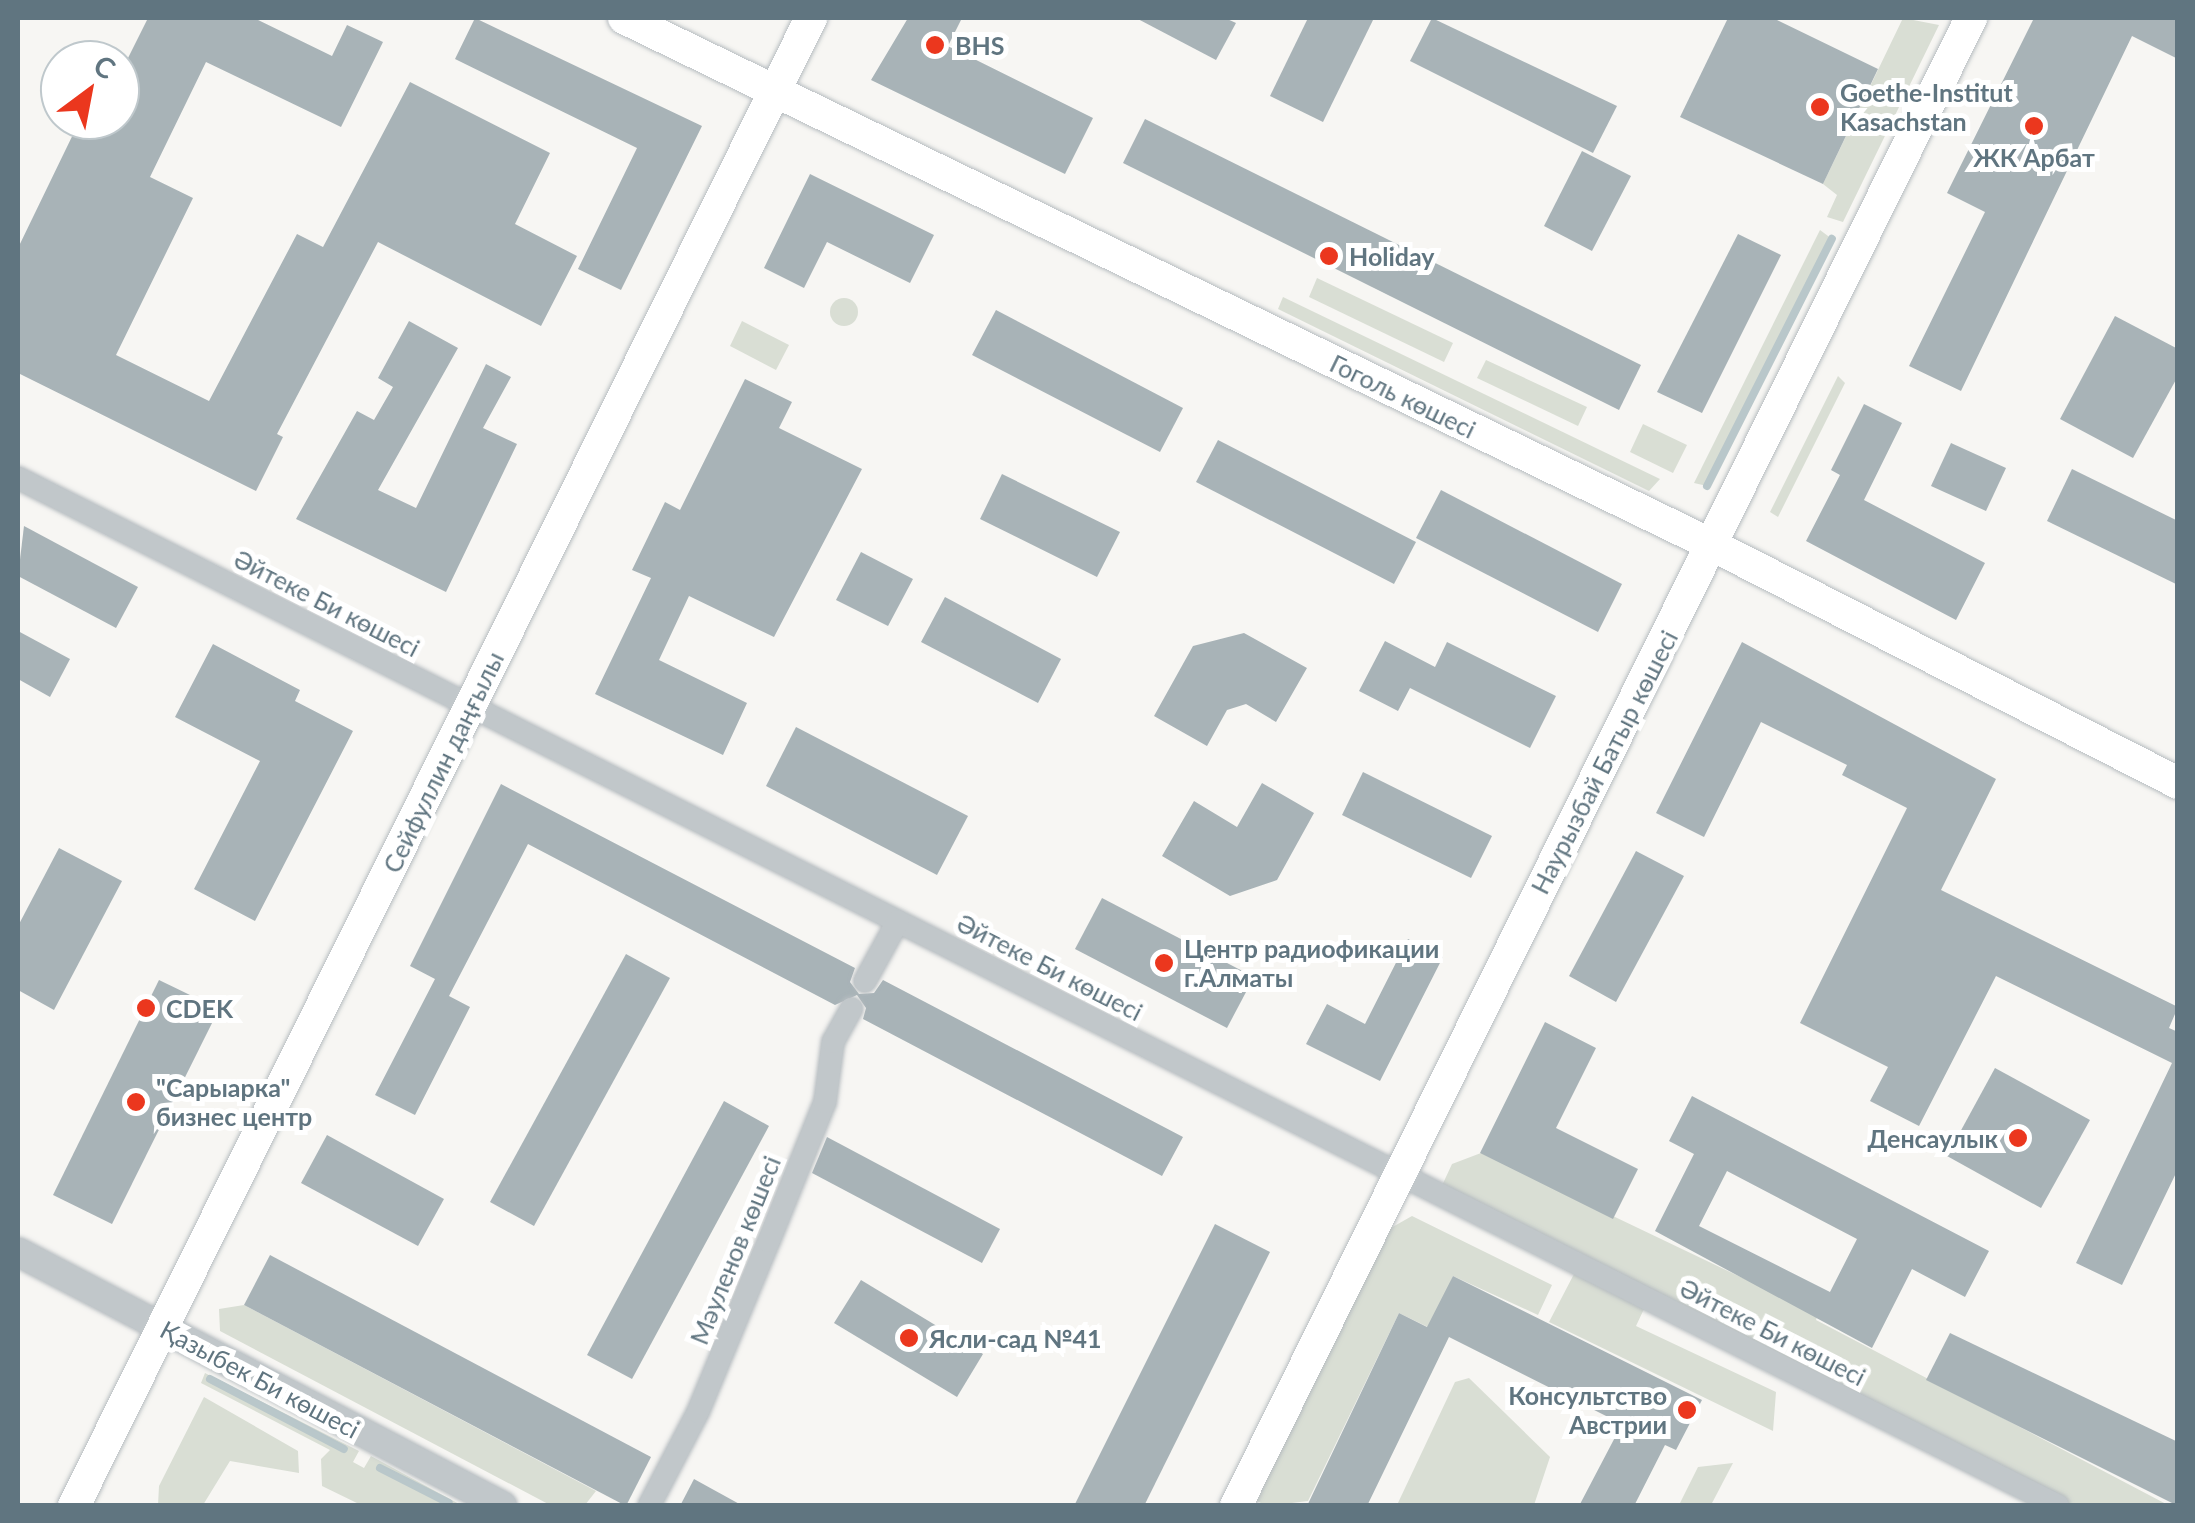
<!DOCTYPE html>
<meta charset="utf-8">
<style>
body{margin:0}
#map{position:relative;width:2195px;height:1523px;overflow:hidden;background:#f7f6f3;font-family:Lato,sans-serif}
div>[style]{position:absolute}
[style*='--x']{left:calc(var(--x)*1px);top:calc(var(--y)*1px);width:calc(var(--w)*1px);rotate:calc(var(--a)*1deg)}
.green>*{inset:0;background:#d9ded4}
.round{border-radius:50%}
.stream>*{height:8px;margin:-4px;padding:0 4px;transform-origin:4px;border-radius:4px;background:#b9c7ca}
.building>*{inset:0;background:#a8b3b7}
.roads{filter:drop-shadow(0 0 2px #b6bcc0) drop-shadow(0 0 2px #b6bcc0)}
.minor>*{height:22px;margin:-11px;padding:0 11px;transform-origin:11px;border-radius:11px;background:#c1c7ca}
.tertiary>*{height:28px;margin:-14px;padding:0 14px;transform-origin:14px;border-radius:14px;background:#c1c7ca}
.secondary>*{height:32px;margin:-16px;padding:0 16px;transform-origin:16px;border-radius:16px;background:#fff}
.dots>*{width:28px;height:28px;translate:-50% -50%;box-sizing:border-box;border:5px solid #fff;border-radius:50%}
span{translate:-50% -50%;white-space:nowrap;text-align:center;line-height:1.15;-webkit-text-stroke:10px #fff;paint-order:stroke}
.poi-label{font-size:25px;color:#607580;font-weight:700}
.left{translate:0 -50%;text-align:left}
.right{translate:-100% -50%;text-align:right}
.street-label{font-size:25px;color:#607580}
.frame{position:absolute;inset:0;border:20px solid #607580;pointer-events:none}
.north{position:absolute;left:40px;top:40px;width:100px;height:100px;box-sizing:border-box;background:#fff;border:2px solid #bfc8cc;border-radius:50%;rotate:32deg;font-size:28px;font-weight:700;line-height:40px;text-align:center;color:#607580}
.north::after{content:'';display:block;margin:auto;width:35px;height:45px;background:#eb371e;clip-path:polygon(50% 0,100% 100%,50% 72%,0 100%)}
</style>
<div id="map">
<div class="green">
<i style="clip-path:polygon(1903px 18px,1939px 25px,1843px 222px,1827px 217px,1837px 195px,1823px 184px)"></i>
<i style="clip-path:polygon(1820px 230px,1832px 239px,1707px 486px,1694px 483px)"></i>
<i style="clip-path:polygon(1317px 278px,1453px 343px,1444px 362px,1309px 297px)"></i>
<i style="clip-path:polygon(1283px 297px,1660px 479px,1649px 491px,1278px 309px)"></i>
<i class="round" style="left:830px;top:298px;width:28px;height:28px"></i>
<i style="clip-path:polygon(742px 321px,789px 345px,776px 370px,730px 346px)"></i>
<i style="clip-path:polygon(1486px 360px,1587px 407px,1578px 426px,1477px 378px)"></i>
<i style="clip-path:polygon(1838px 376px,1845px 383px,1778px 517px,1770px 512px)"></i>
<i style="clip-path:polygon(1643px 424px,1687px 445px,1673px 473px,1630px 452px)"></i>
<i style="clip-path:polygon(1481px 1153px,1818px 1314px,1816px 1320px,2168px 1505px,2058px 1505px,1439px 1192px,1452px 1164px)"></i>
<i style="clip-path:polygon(1412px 1216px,1552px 1285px,1538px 1315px,1453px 1276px,1432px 1329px,1399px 1313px,1308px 1501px,1267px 1506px,1255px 1500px,1389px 1229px)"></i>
<i style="clip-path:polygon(1574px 1274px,1644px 1309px,1636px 1326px,1776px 1392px,1773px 1431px,1549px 1322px)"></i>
<i style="clip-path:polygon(244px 1305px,596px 1491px,585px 1505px,550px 1505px,220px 1331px,219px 1309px)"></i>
<i style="clip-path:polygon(205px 1373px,359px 1451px,353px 1462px,364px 1468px,371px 1456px,461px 1505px,361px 1505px,322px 1486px,321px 1459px,330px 1450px,201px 1383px)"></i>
<i style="clip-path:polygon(1469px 1378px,1550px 1457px,1534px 1505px,1397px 1505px,1455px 1382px)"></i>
<i style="clip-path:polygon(204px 1397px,298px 1451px,299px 1473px,230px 1461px,203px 1505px,158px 1505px,159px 1486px)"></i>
<i style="clip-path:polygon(1733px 1463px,1711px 1505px,1679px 1505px,1698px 1467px)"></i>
</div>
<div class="stream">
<i style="--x:1707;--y:486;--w:277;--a:-63.2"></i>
<i style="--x:210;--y:1379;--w:151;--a:27.6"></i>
<i style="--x:380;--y:1468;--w:77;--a:26.9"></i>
</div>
<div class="building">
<i style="clip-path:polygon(148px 18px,254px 18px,332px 56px,347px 25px,383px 42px,341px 127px,206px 62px,150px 177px,193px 198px,116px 355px,209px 401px,297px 234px,323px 247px,410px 82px,550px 153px,515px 224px,577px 256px,541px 326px,378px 242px,277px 434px,283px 437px,256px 491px,18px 373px,18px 248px,80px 120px,120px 120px,120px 74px)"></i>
<i style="clip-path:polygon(475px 18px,702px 126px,621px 290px,578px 269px,637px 148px,455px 59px)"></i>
<i style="clip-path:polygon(908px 18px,962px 18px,948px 46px,1093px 118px,1065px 174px,871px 80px)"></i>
<i style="clip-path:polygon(1136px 18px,1225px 18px,1236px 23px,1216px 60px)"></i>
<i style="clip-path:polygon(1308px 18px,1374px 18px,1323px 122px,1270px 96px)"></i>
<i style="clip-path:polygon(1432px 18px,1617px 106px,1593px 153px,1410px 61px)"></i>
<i style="clip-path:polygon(1728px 18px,1773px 18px,1878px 69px,1823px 184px,1680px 117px)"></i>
<i style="clip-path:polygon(2034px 18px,2178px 18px,2178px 59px,2132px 36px,1961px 391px,1909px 366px,1985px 212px,1947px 193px)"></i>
<i style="clip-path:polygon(1145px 119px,1641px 365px,1619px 410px,1123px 163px)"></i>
<i style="clip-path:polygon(1582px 151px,1631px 176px,1592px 251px,1544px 226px)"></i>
<i style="clip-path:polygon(810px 174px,934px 235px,910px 283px,827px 242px,804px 288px,764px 268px)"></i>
<i style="clip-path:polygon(1738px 234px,1781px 255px,1702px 413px,1657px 392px)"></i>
<i style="clip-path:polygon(996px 310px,1183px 408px,1160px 452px,972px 355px)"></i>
<i style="clip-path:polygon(2115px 316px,2178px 349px,2178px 376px,2133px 458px,2060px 419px)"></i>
<i style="clip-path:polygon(409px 321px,458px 348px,378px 490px,416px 508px,486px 364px,511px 377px,483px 428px,517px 444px,446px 592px,296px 519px,357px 411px,374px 420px,393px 387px,378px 378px)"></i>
<i style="clip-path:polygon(745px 379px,792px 402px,779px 428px,862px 469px,774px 637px,689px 596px,659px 660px,747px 703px,723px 755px,595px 694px,651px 578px,632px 570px,665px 502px,680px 510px)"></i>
<i style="clip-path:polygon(1864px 404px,1902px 423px,1864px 500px,1985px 563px,1956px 620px,1806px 541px,1840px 475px,1831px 470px)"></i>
<i style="clip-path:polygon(1218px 440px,1416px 542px,1394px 584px,1196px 482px)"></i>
<i style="clip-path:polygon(1951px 443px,2006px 468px,1986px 511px,1931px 486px)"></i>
<i style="clip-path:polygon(2072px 469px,2178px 521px,2178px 585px,2047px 521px)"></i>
<i style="clip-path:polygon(1002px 474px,1120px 532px,1097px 577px,980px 519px)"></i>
<i style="clip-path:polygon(1441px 490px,1622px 584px,1598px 632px,1416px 538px)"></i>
<i style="clip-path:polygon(24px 526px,138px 587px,116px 628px,18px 576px)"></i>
<i style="clip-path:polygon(861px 552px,913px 579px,888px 626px,836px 600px)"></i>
<i style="clip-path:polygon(945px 597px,1061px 659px,1038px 703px,921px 642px)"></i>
<i style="clip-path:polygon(18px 631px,70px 659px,50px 697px,18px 679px)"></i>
<i style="clip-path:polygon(1244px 633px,1307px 668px,1276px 722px,1246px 704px,1227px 710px,1207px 746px,1154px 716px,1193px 646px)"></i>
<i style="clip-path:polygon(1385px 641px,1435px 667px,1447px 642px,1556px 696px,1530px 748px,1410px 688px,1398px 711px,1359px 691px)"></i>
<i style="clip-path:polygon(1742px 642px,1996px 779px,1941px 890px,2178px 1007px,2169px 1028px,2178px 1032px,2178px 1169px,2122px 1285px,2076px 1263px,2172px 1063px,1996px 976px,1919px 1126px,1870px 1101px,1888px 1067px,1800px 1023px,1907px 808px,1842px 775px,1847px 765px,1761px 722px,1704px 837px,1656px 813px)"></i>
<i style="clip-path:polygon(213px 644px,300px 690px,295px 701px,353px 731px,255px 921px,194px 889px,260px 761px,175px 717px)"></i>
<i style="clip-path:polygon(796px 727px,968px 816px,937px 875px,766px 786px)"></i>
<i style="clip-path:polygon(1363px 772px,1492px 836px,1471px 878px,1342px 815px)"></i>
<i style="clip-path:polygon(1262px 783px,1314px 813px,1277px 880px,1230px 896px,1162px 856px,1194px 801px,1237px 827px)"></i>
<i style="clip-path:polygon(501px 784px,855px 968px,850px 982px,859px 994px,874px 993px,883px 980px,1183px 1137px,1162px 1176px,863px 1019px,866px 1008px,857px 995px,835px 1005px,528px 844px,449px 996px,470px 1007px,415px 1115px,375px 1095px,435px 979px,410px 966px)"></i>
<i style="clip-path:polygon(59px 848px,122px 881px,54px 1010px,18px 990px,18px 926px)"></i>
<i style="clip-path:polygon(1636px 851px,1684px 876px,1616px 1002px,1569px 976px)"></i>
<i style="clip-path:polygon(1102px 898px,1254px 977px,1227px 1028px,1075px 949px)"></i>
<i style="clip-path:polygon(1408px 939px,1443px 957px,1380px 1081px,1306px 1044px,1327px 1004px,1365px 1024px)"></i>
<i style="clip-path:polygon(626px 954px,670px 978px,534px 1226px,490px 1202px)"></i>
<i style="clip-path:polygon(159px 980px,219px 1009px,112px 1224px,53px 1195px)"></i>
<i style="clip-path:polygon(1545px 1022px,1596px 1048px,1556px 1128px,1638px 1169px,1613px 1219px,1480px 1153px)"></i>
<i style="clip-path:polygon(1995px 1068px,2090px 1120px,2041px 1208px,1947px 1156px)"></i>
<i style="clip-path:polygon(evenodd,1692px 1096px,1989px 1251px,1965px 1297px,1912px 1269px,1872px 1348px,1655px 1231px,1694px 1154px,1669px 1141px,1692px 1096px,1727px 1171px,1857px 1239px,1830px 1292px,1699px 1226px,1727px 1171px)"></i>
<i style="clip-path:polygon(724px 1101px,769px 1126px,632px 1379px,587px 1355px)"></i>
<i style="clip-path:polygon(327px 1135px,444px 1199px,418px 1246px,301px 1183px)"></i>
<i style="clip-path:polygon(827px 1137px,1000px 1229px,982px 1263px,812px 1173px)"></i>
<i style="clip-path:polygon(1215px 1224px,1270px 1252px,1144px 1506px,1074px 1506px)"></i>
<i style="clip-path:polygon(270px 1255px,651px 1457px,626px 1506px,244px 1305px)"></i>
<i style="clip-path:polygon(1453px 1276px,1702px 1400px,1676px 1450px,1665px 1445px,1634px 1506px,1579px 1506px,1622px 1424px,1449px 1337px,1367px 1506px,1307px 1506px,1399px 1313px,1427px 1327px)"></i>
<i style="clip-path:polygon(861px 1280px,983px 1354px,957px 1397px,834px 1323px)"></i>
<i style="clip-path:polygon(1950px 1333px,2178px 1442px,2178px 1506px,1926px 1380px)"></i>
<i style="clip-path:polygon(694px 1479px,743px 1506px,680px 1506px)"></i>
</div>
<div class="roads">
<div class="minor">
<i style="--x:18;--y:478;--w:2284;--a:26.74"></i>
<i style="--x:865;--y:981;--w:68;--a:-61.2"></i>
<i style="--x:649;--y:1506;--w:106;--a:-62.5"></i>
<i style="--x:698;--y:1412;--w:185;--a:-67.5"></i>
<i style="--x:769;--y:1241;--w:150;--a:-68.1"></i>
<i style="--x:825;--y:1102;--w:61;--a:-82.4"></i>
<i style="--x:833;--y:1042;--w:38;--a:-61"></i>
</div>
<div class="tertiary">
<i style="--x:18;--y:1252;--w:547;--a:27.64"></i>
</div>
<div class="secondary">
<i style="--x:624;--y:18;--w:1209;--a:25.84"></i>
<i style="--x:1712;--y:545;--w:523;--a:27.05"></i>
<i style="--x:74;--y:1506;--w:1661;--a:-63.65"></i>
<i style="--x:1236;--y:1506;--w:1660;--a:-63.71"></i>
</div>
</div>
<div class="dots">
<i style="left:935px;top:45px;background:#eb371e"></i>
<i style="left:1820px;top:107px;background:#eb371e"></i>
<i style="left:2034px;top:126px;background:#eb371e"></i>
<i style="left:1329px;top:256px;background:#eb371e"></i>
<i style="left:1164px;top:963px;background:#eb371e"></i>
<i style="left:146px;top:1008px;background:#eb371e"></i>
<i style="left:136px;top:1102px;background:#eb371e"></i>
<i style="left:2018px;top:1138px;background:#eb371e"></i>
<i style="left:909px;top:1338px;background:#eb371e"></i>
<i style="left:1687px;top:1410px;background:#eb371e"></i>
</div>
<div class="poi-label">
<span class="left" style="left:955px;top:45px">BHS</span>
<span class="left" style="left:1840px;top:107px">Goethe-Institut<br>Kasachstan</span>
<span style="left:2034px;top:157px">ЖК Арбат</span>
<span class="left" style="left:1349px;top:256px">Holiday</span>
<span class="left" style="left:1184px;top:963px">Центр радиофикации<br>г.Алматы</span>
<span class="left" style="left:166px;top:1008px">CDEK</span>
<span class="left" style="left:156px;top:1102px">"Сарыарка"<br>бизнес центр</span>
<span class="right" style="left:1998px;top:1138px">Денсаулык</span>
<span class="left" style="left:929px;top:1338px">Ясли-сад №41</span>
<span class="right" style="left:1667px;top:1410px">Консультство<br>Австрии</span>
</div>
<div class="street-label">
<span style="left:1403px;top:396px;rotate:26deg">Гоголь көшесі</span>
<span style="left:327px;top:603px;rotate:27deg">Әйтеке Би көшесі</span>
<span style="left:443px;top:762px;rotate:-64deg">Сейфуллин даңғылы</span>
<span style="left:1604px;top:762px;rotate:-63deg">Наурызбай Батыр көшесі</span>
<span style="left:1050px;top:967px;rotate:27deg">Әйтеке Би көшесі</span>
<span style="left:735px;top:1250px;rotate:-68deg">Мәуленов көшесі</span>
<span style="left:1773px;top:1332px;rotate:27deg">Әйтеке Би көшесі</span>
<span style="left:260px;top:1379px;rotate:28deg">Қазыбек Би көшесі</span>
</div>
<div class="frame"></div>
<div class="north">С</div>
</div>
